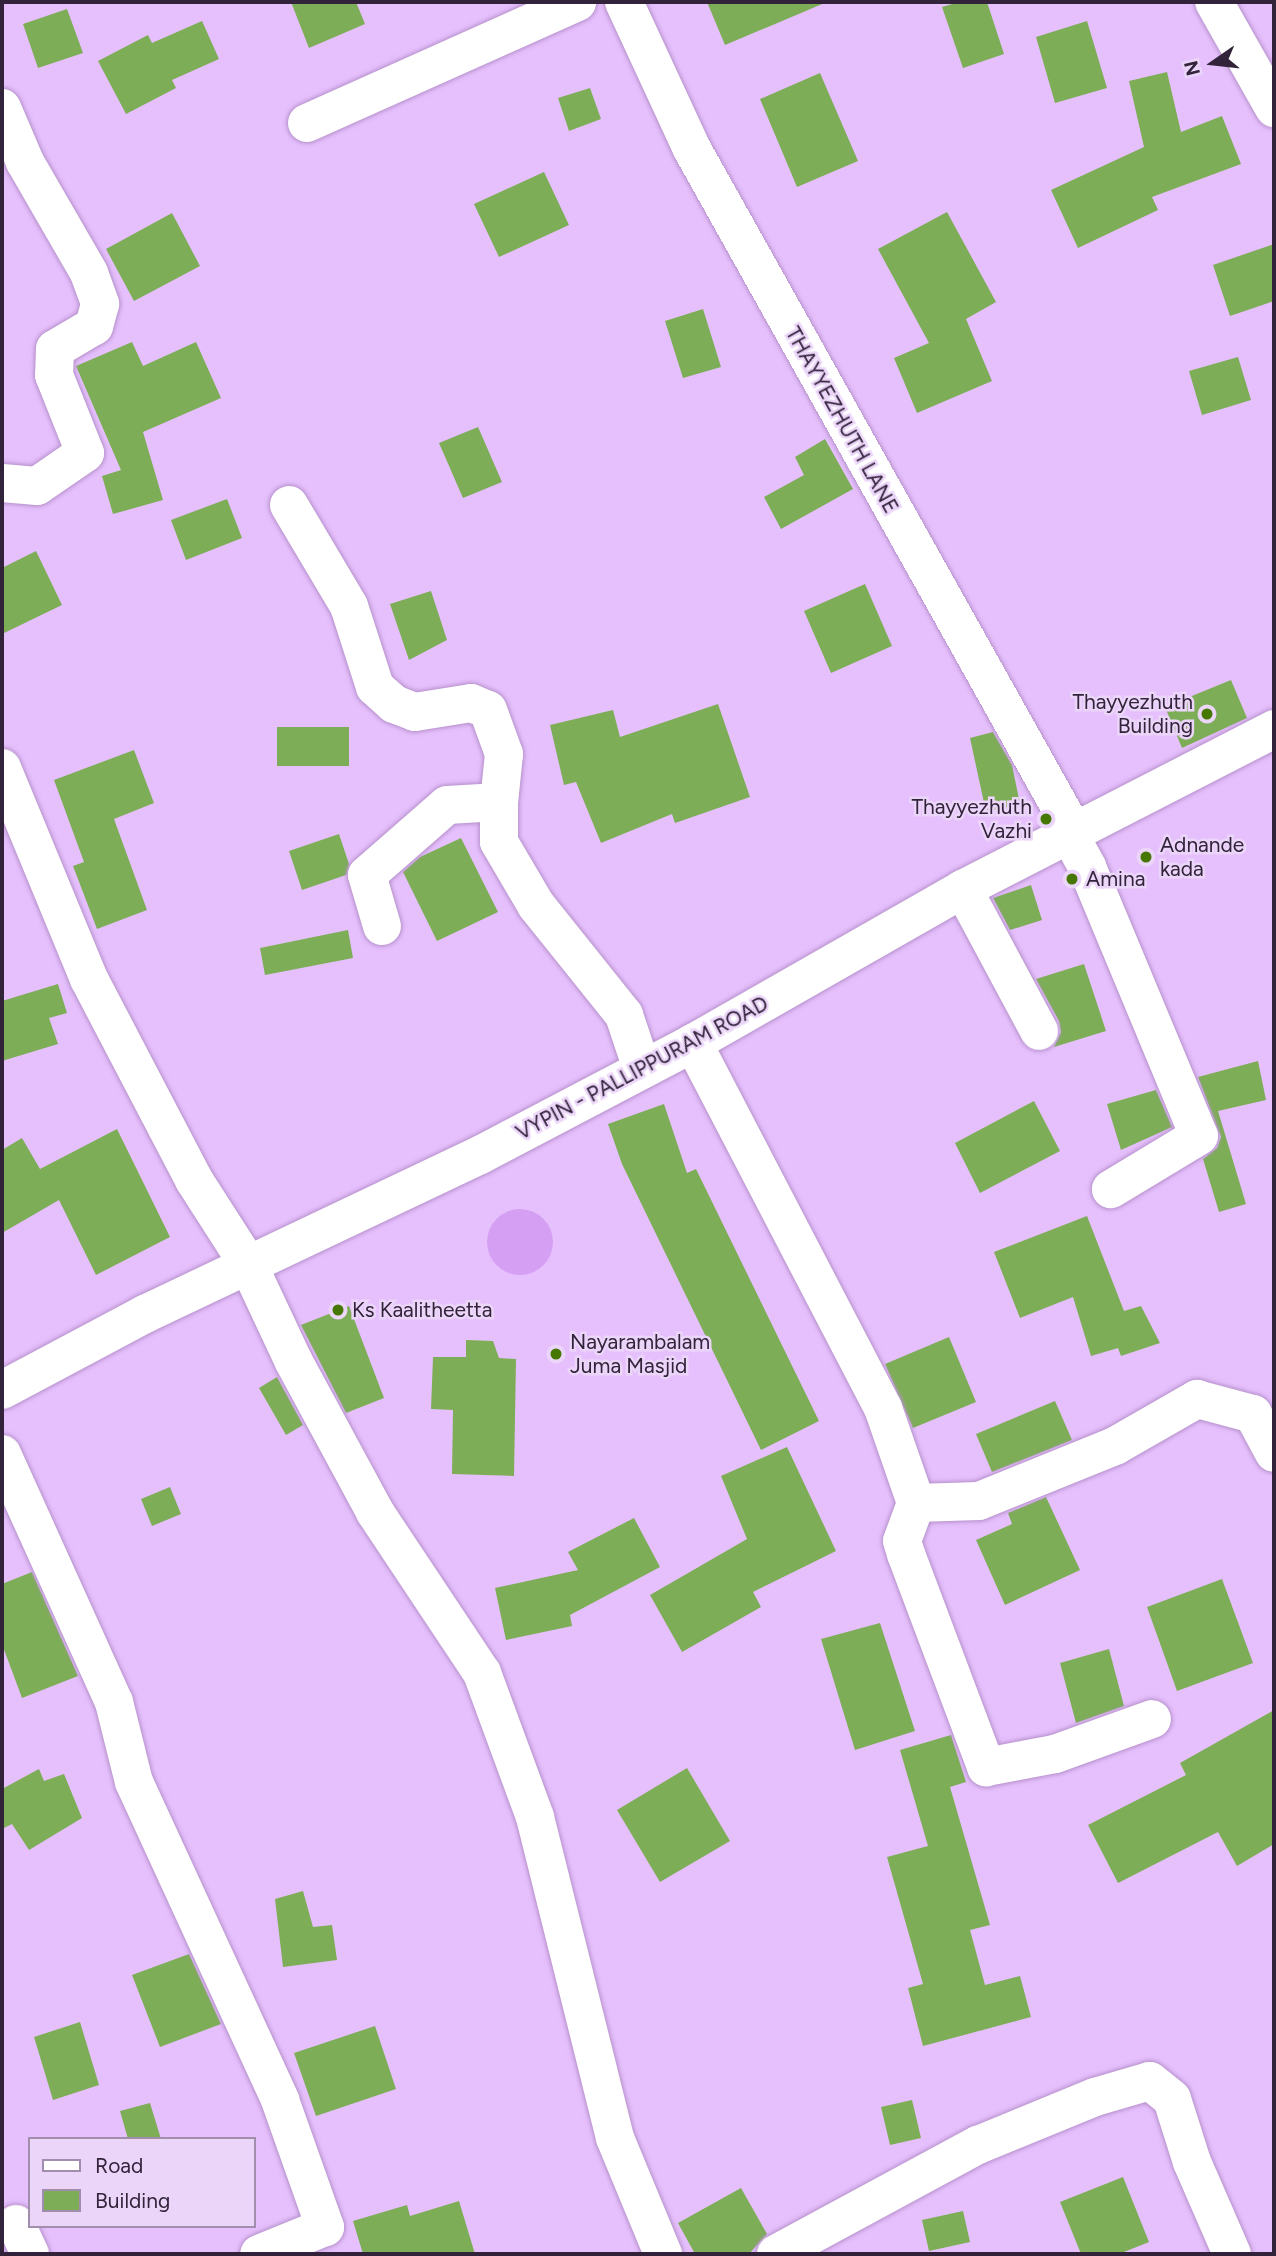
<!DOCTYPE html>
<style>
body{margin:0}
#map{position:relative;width:1276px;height:2256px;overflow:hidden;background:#e6c0fd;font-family:Figtree,sans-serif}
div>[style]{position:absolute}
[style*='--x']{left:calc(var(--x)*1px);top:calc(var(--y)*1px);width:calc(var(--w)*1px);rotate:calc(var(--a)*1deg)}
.water>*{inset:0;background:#d5a0f3}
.round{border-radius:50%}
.building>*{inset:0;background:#7dad56}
.roads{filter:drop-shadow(0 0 2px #b691cb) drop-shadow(0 0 2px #b691cb)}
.minor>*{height:38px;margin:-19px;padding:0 19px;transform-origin:19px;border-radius:19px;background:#fff}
.tertiary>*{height:38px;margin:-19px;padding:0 19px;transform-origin:19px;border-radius:19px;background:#fff}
.primary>*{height:38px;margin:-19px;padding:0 19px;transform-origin:19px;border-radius:19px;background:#fff}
.dots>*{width:19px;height:19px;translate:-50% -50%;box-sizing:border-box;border:4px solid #ebd5f9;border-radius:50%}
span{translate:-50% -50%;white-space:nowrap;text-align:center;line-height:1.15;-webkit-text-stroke:5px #ebd5f9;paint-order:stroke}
.street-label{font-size:21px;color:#32233a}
.poi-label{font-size:21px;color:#32233a}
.right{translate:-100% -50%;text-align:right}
.left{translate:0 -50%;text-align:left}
.frame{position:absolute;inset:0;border:4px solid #32233a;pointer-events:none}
.legend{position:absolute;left:28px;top:2137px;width:228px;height:91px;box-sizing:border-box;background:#ebd5f9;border:2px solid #a18ead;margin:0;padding:9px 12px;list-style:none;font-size:21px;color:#32233a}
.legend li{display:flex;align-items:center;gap:14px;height:35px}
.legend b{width:35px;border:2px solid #a18ead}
.north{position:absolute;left:1178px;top:28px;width:70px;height:70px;-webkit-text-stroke:5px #ebd5f9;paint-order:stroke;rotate:256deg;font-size:19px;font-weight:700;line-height:28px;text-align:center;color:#32233a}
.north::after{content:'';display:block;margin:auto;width:24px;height:32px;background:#32233a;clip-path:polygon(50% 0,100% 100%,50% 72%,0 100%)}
</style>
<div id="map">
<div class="water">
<i class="round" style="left:487px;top:1209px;width:66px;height:66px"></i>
</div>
<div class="building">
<i style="clip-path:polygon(291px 2px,356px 2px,365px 24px,309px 48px)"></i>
<i style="clip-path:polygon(707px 2px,827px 2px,725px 45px)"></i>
<i style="clip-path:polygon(959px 2px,987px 2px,1004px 54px,963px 68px,942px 7px)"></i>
<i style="clip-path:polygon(67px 9px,83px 53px,38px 68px,23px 24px)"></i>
<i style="clip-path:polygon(202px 21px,219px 59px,172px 80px,176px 88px,126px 114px,98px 61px,148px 35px,152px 43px)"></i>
<i style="clip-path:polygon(1087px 21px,1107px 88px,1055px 103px,1036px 37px)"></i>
<i style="clip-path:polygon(1167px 72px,1181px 132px,1222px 116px,1241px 164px,1152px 197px,1158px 210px,1078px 248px,1051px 190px,1144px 147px,1129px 81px)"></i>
<i style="clip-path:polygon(820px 73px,858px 161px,797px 187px,760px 99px)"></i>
<i style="clip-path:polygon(590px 88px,601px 119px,569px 131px,558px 98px)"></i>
<i style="clip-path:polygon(544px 172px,569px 225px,499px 257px,474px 204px)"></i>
<i style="clip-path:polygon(947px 212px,996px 302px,966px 319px,992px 381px,917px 413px,894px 358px,929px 343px,878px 249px)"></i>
<i style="clip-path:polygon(172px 213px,200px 266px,134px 301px,106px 249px)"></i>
<i style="clip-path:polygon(1274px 244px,1274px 301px,1230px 316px,1213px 265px)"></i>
<i style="clip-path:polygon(703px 309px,721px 367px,683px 378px,665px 321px)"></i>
<i style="clip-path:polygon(132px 342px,143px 366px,196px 342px,221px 398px,143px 432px,163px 500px,113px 514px,102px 476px,121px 470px,76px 366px)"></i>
<i style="clip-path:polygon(1238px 357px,1251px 400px,1202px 415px,1189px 371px)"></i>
<i style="clip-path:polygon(478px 427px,502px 482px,463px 498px,439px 443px)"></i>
<i style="clip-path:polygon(825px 439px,853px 489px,781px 529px,764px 497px,804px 475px,795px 457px)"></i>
<i style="clip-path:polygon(227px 499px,242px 538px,186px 560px,171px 520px)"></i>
<i style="clip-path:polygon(36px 551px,62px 605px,2px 634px,2px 568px)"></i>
<i style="clip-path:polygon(865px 584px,892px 646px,831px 673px,804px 611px)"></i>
<i style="clip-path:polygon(431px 591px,447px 640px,409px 660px,390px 604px)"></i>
<i style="clip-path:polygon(1231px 680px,1247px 718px,1182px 748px,1165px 707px)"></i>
<i style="clip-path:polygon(718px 704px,750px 797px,675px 823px,672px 814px,601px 843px,576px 782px,564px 785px,550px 725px,613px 710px,620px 737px)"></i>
<i style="clip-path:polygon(277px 727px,349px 727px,349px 766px,277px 766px)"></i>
<i style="clip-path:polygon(993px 732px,1012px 765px,1020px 804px,986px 812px,970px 738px)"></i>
<i style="clip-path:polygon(134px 750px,154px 803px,114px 819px,147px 910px,97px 929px,73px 866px,84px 862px,54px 780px)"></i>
<i style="clip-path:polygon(339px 834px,349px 864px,346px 875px,302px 890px,289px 851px)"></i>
<i style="clip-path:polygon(461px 838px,498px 912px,437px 941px,403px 872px,420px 857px)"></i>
<i style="clip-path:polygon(1031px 885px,1042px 920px,1010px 930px,993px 898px)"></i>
<i style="clip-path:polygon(348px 930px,353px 958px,265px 975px,260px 948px)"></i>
<i style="clip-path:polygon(1084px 964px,1106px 1031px,1054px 1047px,1061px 1032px,1059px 1021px,1036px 979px)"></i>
<i style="clip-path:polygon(58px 984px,67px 1013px,49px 1018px,58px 1044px,2px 1061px,2px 1001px)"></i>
<i style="clip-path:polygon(1258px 1061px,1266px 1100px,1218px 1111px,1246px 1204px,1219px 1212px,1203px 1159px,1217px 1148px,1221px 1137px,1198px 1077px)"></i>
<i style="clip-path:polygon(1156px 1090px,1172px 1127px,1121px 1150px,1107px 1104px)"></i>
<i style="clip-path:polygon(1034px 1101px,1060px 1151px,980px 1193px,955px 1143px)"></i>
<i style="clip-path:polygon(664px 1104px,687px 1173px,696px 1169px,819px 1421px,761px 1450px,622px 1164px,608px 1124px)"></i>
<i style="clip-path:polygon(117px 1129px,170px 1237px,96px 1275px,59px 1200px,2px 1233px,2px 1150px,22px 1138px,40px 1169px)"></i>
<i style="clip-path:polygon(1087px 1216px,1124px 1311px,1141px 1306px,1160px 1343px,1121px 1356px,1118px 1348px,1091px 1356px,1073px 1297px,1020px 1318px,994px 1252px)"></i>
<i style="clip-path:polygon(349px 1306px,384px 1398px,346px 1413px,301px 1325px)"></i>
<i style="clip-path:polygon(949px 1337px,976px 1402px,913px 1428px,885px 1364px)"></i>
<i style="clip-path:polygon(466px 1340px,493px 1341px,499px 1358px,516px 1359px,514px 1476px,452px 1474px,453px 1410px,431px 1409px,433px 1357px,466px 1357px)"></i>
<i style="clip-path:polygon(277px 1377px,303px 1425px,286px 1435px,259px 1388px)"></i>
<i style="clip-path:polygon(1055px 1401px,1072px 1440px,992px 1472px,976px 1434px)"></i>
<i style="clip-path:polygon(787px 1447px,836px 1551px,753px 1592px,761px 1607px,682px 1652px,650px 1595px,747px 1539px,721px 1476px)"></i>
<i style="clip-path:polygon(170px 1487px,181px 1514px,152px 1526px,141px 1499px)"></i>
<i style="clip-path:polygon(1046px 1497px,1080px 1570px,1005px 1605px,976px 1540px,1012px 1524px,1008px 1513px)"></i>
<i style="clip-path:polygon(634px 1518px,660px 1567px,570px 1615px,572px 1626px,506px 1640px,495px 1588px,578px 1570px,568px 1552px)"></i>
<i style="clip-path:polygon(32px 1572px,78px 1676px,22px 1698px,2px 1644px,2px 1584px)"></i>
<i style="clip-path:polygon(1222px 1579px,1253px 1663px,1177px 1691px,1147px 1607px)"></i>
<i style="clip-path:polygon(880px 1623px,915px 1731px,855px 1750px,821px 1639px)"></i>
<i style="clip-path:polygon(1109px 1649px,1124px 1706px,1076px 1723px,1060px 1663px)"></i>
<i style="clip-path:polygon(1274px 1710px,1274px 1844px,1237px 1866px,1218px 1832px,1118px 1883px,1088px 1825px,1186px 1775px,1180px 1763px)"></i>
<i style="clip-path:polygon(951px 1735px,966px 1782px,950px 1787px,990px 1925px,970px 1930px,985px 1985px,1020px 1976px,1031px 2017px,923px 2046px,908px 1988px,923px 1984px,887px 1857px,928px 1846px,900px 1750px)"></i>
<i style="clip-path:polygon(687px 1768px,730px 1841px,660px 1882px,617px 1810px)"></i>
<i style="clip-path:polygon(39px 1769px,44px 1781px,64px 1774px,82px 1818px,29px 1850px,12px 1824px,2px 1829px,2px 1789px)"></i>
<i style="clip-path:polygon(303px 1891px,313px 1927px,332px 1925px,337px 1960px,283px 1967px,275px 1899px)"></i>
<i style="clip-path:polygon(189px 1954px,221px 2024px,160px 2047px,132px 1975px)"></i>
<i style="clip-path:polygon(80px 2022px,99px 2085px,53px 2100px,34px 2037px)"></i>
<i style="clip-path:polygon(375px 2026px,396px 2089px,316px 2116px,294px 2053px)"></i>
<i style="clip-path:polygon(912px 2100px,921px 2138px,890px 2145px,881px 2107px)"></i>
<i style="clip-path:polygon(150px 2103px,161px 2139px,128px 2139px,120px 2111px)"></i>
<i style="clip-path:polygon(1123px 2177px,1149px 2242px,1119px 2254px,1081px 2254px,1060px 2202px)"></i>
<i style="clip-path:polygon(741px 2188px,767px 2234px,749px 2254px,695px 2254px,678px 2223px)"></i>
<i style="clip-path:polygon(459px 2201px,475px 2254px,363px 2254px,353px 2221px,407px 2205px,410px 2216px)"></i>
<i style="clip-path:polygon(963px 2211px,970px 2242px,929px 2251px,922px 2220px)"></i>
</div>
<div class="roads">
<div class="minor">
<i style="--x:1214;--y:2;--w:122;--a:60.5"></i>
<i style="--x:2;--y:108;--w:59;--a:66.9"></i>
<i style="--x:25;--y:162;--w:128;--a:60"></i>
<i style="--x:89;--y:273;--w:33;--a:70"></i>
<i style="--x:100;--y:304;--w:23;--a:105"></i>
<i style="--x:94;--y:326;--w:45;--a:149.5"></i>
<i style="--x:55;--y:349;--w:26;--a:92"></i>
<i style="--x:54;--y:375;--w:84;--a:68.3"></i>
<i style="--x:85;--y:453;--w:58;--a:145.5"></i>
<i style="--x:37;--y:486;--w:35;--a:-175"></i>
<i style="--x:307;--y:123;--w:296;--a:-24.1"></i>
<i style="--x:289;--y:505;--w:117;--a:59.3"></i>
<i style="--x:349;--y:606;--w:85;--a:72.2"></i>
<i style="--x:375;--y:687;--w:25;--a:42"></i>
<i style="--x:394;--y:704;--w:22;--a:21"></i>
<i style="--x:415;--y:712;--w:57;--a:-9.1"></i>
<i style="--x:471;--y:703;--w:18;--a:22"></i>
<i style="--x:488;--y:710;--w:47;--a:70"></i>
<i style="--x:504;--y:754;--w:48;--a:95.9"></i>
<i style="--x:2;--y:768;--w:228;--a:67.6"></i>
<i style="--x:89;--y:979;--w:227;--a:62.4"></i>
<i style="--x:194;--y:1180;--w:100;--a:57.3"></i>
<i style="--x:248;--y:1264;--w:108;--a:64.9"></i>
<i style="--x:294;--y:1362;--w:170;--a:61.6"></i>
<i style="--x:375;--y:1512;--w:193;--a:56.4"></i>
<i style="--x:482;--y:1673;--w:153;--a:69.8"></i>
<i style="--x:535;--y:1817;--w:331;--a:76"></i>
<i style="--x:615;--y:2138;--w:126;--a:67.5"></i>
<i style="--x:1069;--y:834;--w:38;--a:61"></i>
<i style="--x:1087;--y:867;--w:291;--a:67.4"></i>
<i style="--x:1199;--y:1136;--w:103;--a:148.9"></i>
<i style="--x:963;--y:889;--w:161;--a:61.8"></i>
<i style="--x:382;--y:926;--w:53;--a:-106.4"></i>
<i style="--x:367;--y:875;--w:106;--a:-41.2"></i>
<i style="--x:447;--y:805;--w:52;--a:-3.3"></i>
<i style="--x:499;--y:802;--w:40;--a:90"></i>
<i style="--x:499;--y:842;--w:73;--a:59.6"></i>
<i style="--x:536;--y:905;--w:141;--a:51.3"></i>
<i style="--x:624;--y:1015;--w:57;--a:71.6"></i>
<i style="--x:693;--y:1043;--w:411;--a:62.5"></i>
<i style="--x:883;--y:1408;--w:101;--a:70.8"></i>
<i style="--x:916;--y:1503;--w:40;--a:110.2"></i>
<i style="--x:902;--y:1541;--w:14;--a:73"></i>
<i style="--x:906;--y:1554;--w:228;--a:69.4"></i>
<i style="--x:986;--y:1767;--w:70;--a:-10.7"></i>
<i style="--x:1055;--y:1754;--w:103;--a:-19.8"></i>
<i style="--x:2;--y:1454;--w:272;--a:65.7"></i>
<i style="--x:114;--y:1702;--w:82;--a:76"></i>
<i style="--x:134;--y:1782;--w:350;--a:65.3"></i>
<i style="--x:280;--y:2100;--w:135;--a:70.5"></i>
<i style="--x:325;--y:2227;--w:71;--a:157.8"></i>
<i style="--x:916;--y:1503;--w:63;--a:-1.8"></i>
<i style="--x:979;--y:1501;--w:147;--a:-22"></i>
<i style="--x:1115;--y:1446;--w:95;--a:-29.8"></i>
<i style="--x:1197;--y:1399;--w:58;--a:15"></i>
<i style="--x:1253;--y:1414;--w:44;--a:61.7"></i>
<i style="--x:16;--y:2224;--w:33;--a:65"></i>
<i style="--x:776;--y:2254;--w:230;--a:-28.4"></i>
<i style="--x:978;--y:2145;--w:126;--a:-22.3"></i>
<i style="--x:1095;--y:2097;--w:57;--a:-16.2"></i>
<i style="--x:1150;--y:2081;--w:28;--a:39"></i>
<i style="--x:1172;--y:2099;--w:66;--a:72.4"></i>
<i style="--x:1192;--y:2162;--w:100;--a:66.5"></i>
</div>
<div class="tertiary">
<i style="--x:624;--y:2;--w:162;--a:65.2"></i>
<i style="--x:692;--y:149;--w:783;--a:60.78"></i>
</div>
<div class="primary">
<i style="--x:2;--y:1390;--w:162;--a:-28"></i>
<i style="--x:145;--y:1314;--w:371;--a:-25.4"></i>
<i style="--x:480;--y:1155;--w:241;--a:-27.7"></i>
<i style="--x:693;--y:1043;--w:311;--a:-29.7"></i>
<i style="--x:963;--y:889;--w:350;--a:-27.2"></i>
</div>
</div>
<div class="dots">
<i style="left:1207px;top:714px;background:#457701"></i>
<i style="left:1046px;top:819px;background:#457701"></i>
<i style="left:1146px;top:857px;background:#457701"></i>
<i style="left:1072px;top:879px;background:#457701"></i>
<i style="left:338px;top:1310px;background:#457701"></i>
<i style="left:556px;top:1354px;background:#457701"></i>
</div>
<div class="street-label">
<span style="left:842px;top:420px;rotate:61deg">THAYYEZHUTH LANE</span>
<span style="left:642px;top:1068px;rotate:-28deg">VYPIN - PALLIPPURAM ROAD</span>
</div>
<div class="poi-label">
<span class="right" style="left:1193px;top:714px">Thayyezhuth<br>Building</span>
<span class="right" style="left:1032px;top:819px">Thayyezhuth<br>Vazhi</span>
<span class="left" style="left:1160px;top:857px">Adnande<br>kada</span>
<span class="left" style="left:1086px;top:879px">Amina</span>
<span class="left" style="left:352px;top:1310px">Ks Kaalitheetta</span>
<span class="left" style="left:570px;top:1354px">Nayarambalam<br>Juma Masjid</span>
</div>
<div class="frame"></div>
<ul class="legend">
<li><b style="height:9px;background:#fff"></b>Road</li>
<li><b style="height:19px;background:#7dad56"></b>Building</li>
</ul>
<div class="north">N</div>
</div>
